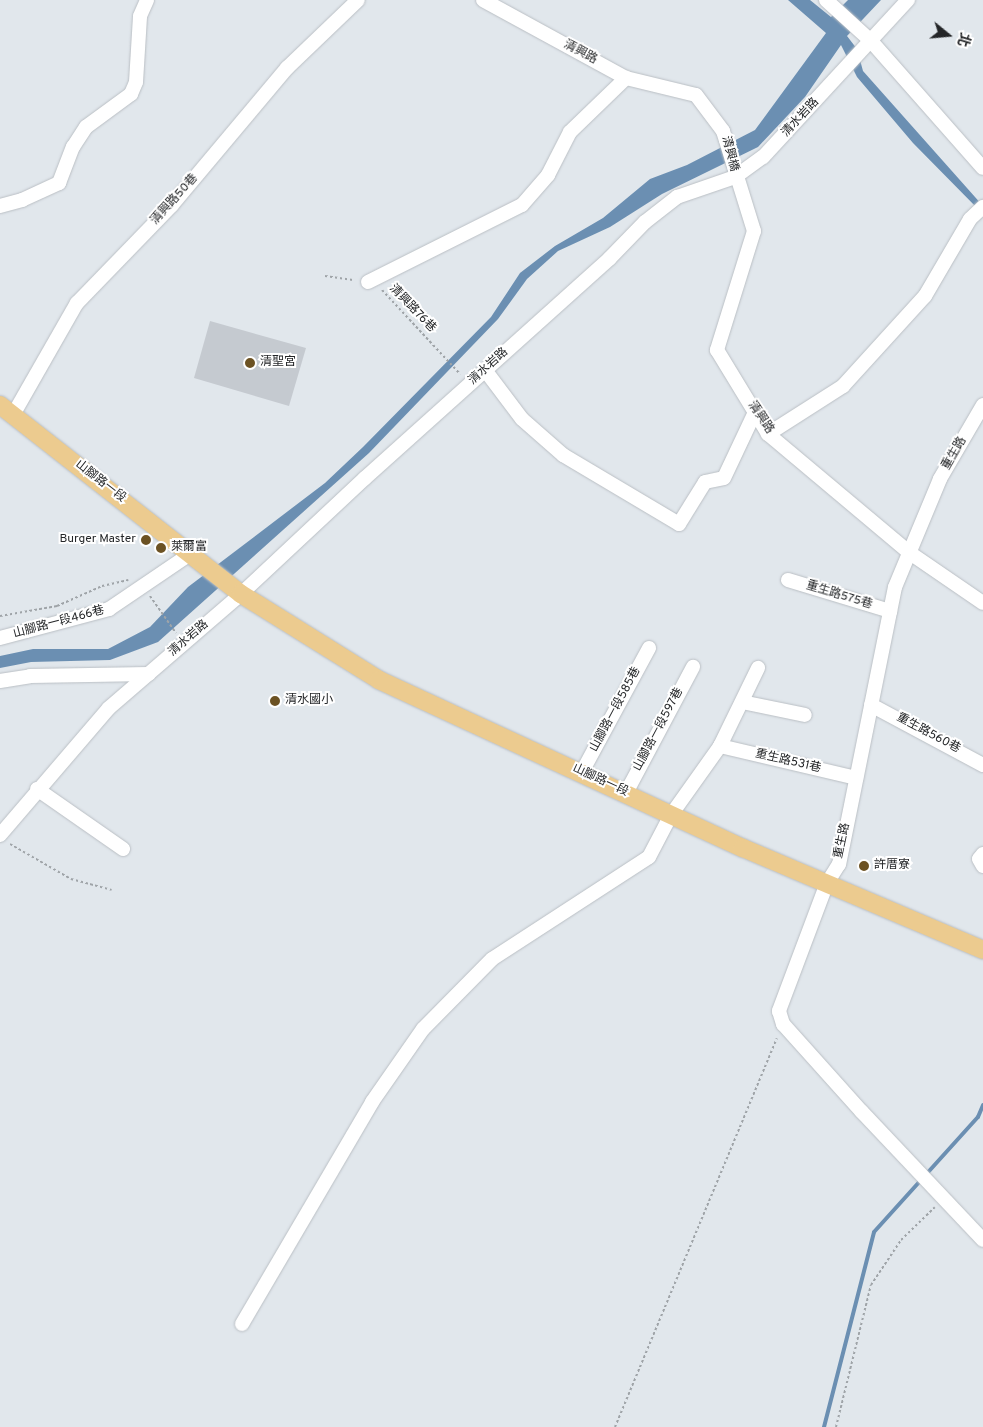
<!DOCTYPE html>
<meta charset="utf-8">
<style>
body{margin:0}
#map{position:relative;width:983px;height:1427px;overflow:hidden;background:#e1e7ec;font-family:Overpass,"Noto Sans TC",sans-serif}
div>[style]{position:absolute}
[style*='--x']{left:calc(var(--x)*1px);top:calc(var(--y)*1px);width:calc(var(--w)*1px);rotate:calc(var(--a)*1deg)}
.water>*{inset:0;background:#6b8fb2}
.stream>*{height:4px;margin:-2px;padding:0 2px;transform-origin:2px;border-radius:2px;background:#6b8fb2}
.building>*{inset:0;background:#c5cad0}
.path>*{height:2px;margin-top:-1px;transform-origin:0;background:repeating-linear-gradient(90deg,#9fa4a8 0 2.5px,transparent 0 5px)}
.roads{filter:drop-shadow(0 0 1px #babfc4) drop-shadow(0 0 1px #babfc4)}
.minor>*{height:14px;margin:-7px;padding:0 7px;transform-origin:7px;border-radius:7px;background:#fff}
.major>*{height:18px;margin:-9px;padding:0 9px;transform-origin:9px;border-radius:9px;background:#eccb8f}
.dots>*{width:14px;height:14px;translate:-50% -50%;box-sizing:border-box;border:2px solid #fff;border-radius:50%}
span{translate:-50% -50%;white-space:nowrap;text-align:center;line-height:1.15;-webkit-text-stroke:4px #fff;paint-order:stroke}
.street-label{font-size:12px;color:#242628}
.poi-label{font-size:12px;color:#242628}
.left{translate:0 -50%;text-align:left}
.right{translate:-100% -50%;text-align:right}
.north{position:absolute;left:923px;top:10px;width:50px;height:50px;-webkit-text-stroke:4px #fff;paint-order:stroke;rotate:107deg;font-size:14px;font-weight:700;line-height:20px;text-align:center;color:#242628}
.north::after{content:'';display:block;margin:auto;width:18px;height:22px;background:#242628;clip-path:polygon(50% 0,100% 100%,50% 72%,0 100%)}
</style>
<div id="map">
<div class="water">
<i style="clip-path:polygon(788px 0,810px 0,831px 17px,848px 0,881px 0,847px 36px,857px 49px,863px 71px,983px 206px,980px 211px,913px 143px,857px 77px,841px 45px,805px 97px,758px 147px,662px 194px,610px 227px,558px 251px,527px 279px,498px 319px,369px 453px,158px 642px,110px 660px,31px 662px,0 668px,0 656px,33px 649px,108px 649px,150px 627px,188px 587px,325px 483px,363px 447px,491px 317px,520px 273px,555px 246px,603px 218px,650px 179px,687px 165px,755px 130px,826px 33px)"></i>
</div>
<div class="stream">
<i style="--x:824;--y:1427;--w:201;--a:-75.6"></i>
<i style="--x:874;--y:1232;--w:155;--a:-47.9"></i>
<i style="--x:978;--y:1117;--w:13;--a:-67"></i>
</div>
<div class="building">
<i style="clip-path:polygon(210px 321px,306px 348px,289px 406px,194px 378px)"></i>
</div>
<div class="path">
<i style="--x:325;--y:276;--w:30;--a:8"></i>
<i style="--x:382;--y:290;--w:115;--a:47.1"></i>
<i style="--x:150;--y:596;--w:45;--a:54.9"></i>
<i style="--x:0;--y:616;--w:58;--a:-10"></i>
<i style="--x:57;--y:606;--w:49;--a:-24"></i>
<i style="--x:102;--y:586;--w:27;--a:-13"></i>
<i style="--x:10;--y:844;--w:70;--a:29.8"></i>
<i style="--x:71;--y:879;--w:42;--a:15"></i>
<i style="--x:615;--y:1427;--w:421;--a:-67.4"></i>
<i style="--x:836;--y:1427;--w:146;--a:-76.2"></i>
<i style="--x:871;--y:1285;--w:54;--a:-56.3"></i>
<i style="--x:901;--y:1240;--w:47;--a:-44.1"></i>
</div>
<div class="roads">
<div class="minor">
<i style="--x:483;--y:0;--w:163;--a:28.6"></i>
<i style="--x:626;--y:78;--w:72;--a:13.7"></i>
<i style="--x:696;--y:95;--w:45;--a:53.1"></i>
<i style="--x:723;--y:131;--w:105;--a:72.8"></i>
<i style="--x:754;--y:231;--w:125;--a:107.3"></i>
<i style="--x:717;--y:350;--w:98;--a:58.7"></i>
<i style="--x:768;--y:434;--w:185;--a:40"></i>
<i style="--x:910;--y:553;--w:88;--a:34.4"></i>
<i style="--x:826;--y:0;--w:61;--a:42.3"></i>
<i style="--x:871;--y:41;--w:169;--a:48.6"></i>
<i style="--x:0;--y:206;--w:23;--a:-15"></i>
<i style="--x:22;--y:200;--w:41;--a:-24.7"></i>
<i style="--x:59;--y:183;--w:39;--a:-69"></i>
<i style="--x:73;--y:147;--w:24;--a:-57"></i>
<i style="--x:86;--y:127;--w:56;--a:-36.3"></i>
<i style="--x:131;--y:94;--w:13;--a:-67"></i>
<i style="--x:136;--y:82;--w:66;--a:-86.5"></i>
<i style="--x:140;--y:16;--w:17;--a:-66"></i>
<i style="--x:368;--y:282;--w:172;--a:-26.6"></i>
<i style="--x:522;--y:205;--w:40;--a:-49"></i>
<i style="--x:548;--y:175;--w:48;--a:-62.9"></i>
<i style="--x:570;--y:132;--w:78;--a:-44"></i>
<i style="--x:485;--y:370;--w:61;--a:52.9"></i>
<i style="--x:522;--y:419;--w:55;--a:41.3"></i>
<i style="--x:563;--y:455;--w:135;--a:30.7"></i>
<i style="--x:679;--y:524;--w:49;--a:-58.2"></i>
<i style="--x:705;--y:482;--w:19;--a:-12"></i>
<i style="--x:724;--y:478;--w:73;--a:-64.8"></i>
<i style="--x:983;--y:405;--w:86;--a:120.2"></i>
<i style="--x:940;--y:479;--w:117;--a:112.6"></i>
<i style="--x:895;--y:587;--w:283;--a:101.4"></i>
<i style="--x:839;--y:864;--w:22;--a:122"></i>
<i style="--x:827;--y:883;--w:137;--a:110.6"></i>
<i style="--x:779;--y:1011;--w:14;--a:73"></i>
<i style="--x:783;--y:1024;--w:118;--a:48.1"></i>
<i style="--x:862;--y:1112;--w:176;--a:46.6"></i>
<i style="--x:13;--y:415;--w:129;--a:-60.3"></i>
<i style="--x:77;--y:303;--w:136;--a:-45.9"></i>
<i style="--x:172;--y:205;--w:179;--a:-50"></i>
<i style="--x:287;--y:68;--w:98;--a:-43.8"></i>
<i style="--x:768;--y:434;--w:89;--a:-32.6"></i>
<i style="--x:843;--y:386;--w:122;--a:-47.7"></i>
<i style="--x:925;--y:296;--w:89;--a:-59.7"></i>
<i style="--x:970;--y:219;--w:18;--a:-43"></i>
<i style="--x:788;--y:580;--w:107;--a:16.9"></i>
<i style="--x:0;--y:638;--w:113;--a:-14.9"></i>
<i style="--x:109;--y:609;--w:98;--a:-34.2"></i>
<i style="--x:0;--y:681;--w:30;--a:-9"></i>
<i style="--x:30;--y:676;--w:119;--a:-1"></i>
<i style="--x:742;--y:702;--w:64;--a:11.7"></i>
<i style="--x:871;--y:705;--w:127;--a:28.2"></i>
<i style="--x:720;--y:746;--w:140;--a:13.2"></i>
<i style="--x:582;--y:772;--w:141;--a:-61.6"></i>
<i style="--x:37;--y:789;--w:105;--a:34.9"></i>
<i style="--x:626;--y:793;--w:143;--a:-62"></i>
<i style="--x:0;--y:835;--w:167;--a:-49.4"></i>
<i style="--x:109;--y:708;--w:174;--a:-40.8"></i>
<i style="--x:241;--y:594;--w:170;--a:-43.1"></i>
<i style="--x:365;--y:478;--w:328;--a:-41.9"></i>
<i style="--x:609;--y:259;--w:52;--a:-45.8"></i>
<i style="--x:645;--y:222;--w:41;--a:-38"></i>
<i style="--x:677;--y:197;--w:61;--a:-19"></i>
<i style="--x:735;--y:177;--w:34;--a:-36"></i>
<i style="--x:763;--y:157;--w:214;--a:-47.3"></i>
<i style="--x:983;--y:854;--w:6;--a:129"></i>
<i style="--x:979;--y:859;--w:8;--a:60"></i>
<i style="--x:242;--y:1324;--w:257;--a:-59.6"></i>
<i style="--x:372;--y:1102;--w:89;--a:-55.1"></i>
<i style="--x:423;--y:1029;--w:98;--a:-45.4"></i>
<i style="--x:492;--y:959;--w:187;--a:-33"></i>
<i style="--x:649;--y:857;--w:47;--a:-62.4"></i>
<i style="--x:671;--y:815;--w:85;--a:-54.6"></i>
<i style="--x:720;--y:746;--w:87;--a:-64"></i>
</div>
<div class="major">
<i style="--x:0;--y:405;--w:306;--a:38.1"></i>
<i style="--x:241;--y:594;--w:163;--a:31.9"></i>
<i style="--x:379;--y:680;--w:401;--a:24.8"></i>
<i style="--x:743;--y:848;--w:261;--a:23"></i>
</div>
</div>
<div class="dots">
<i style="left:250px;top:363px;background:#6c5223"></i>
<i style="left:146px;top:540px;background:#6c5223"></i>
<i style="left:161px;top:548px;background:#6c5223"></i>
<i style="left:275px;top:701px;background:#6c5223"></i>
<i style="left:864px;top:866px;background:#6c5223"></i>
</div>
<div class="street-label">
<span style="left:580px;top:53px;rotate:28deg">清興路</span>
<span style="left:801px;top:118px;rotate:-47deg">清水岩路</span>
<span style="left:729px;top:154px;rotate:76deg">清興橋</span>
<span style="left:175px;top:200px;rotate:-48deg">清興路50巷</span>
<span style="left:412px;top:309px;rotate:46deg">清興路76巷</span>
<span style="left:489px;top:367px;rotate:-42deg">清水岩路</span>
<span style="left:760px;top:418px;rotate:56deg">清興路</span>
<span style="left:955px;top:454px;rotate:-60deg">重生路</span>
<span style="left:100px;top:482px;rotate:38deg">山腳路一段</span>
<span style="left:839px;top:596px;rotate:17deg">重生路575巷</span>
<span style="left:59px;top:623px;rotate:-15deg">山腳路一段466巷</span>
<span style="left:189px;top:639px;rotate:-41deg">清水岩路</span>
<span style="left:616px;top:710px;rotate:-62deg">山腳路一段585巷</span>
<span style="left:659px;top:730px;rotate:-62deg">山腳路一段597巷</span>
<span style="left:928px;top:734px;rotate:28deg">重生路560巷</span>
<span style="left:788px;top:762px;rotate:13deg">重生路531巷</span>
<span style="left:600px;top:781px;rotate:25deg">山腳路一段</span>
<span style="left:843px;top:841px;rotate:-78deg">重生路</span>
</div>
<div class="poi-label">
<span class="left" style="left:260px;top:363px">清聖宮</span>
<span class="right" style="left:136px;top:540px">Burger Master</span>
<span class="left" style="left:171px;top:548px">萊爾富</span>
<span class="left" style="left:285px;top:701px">清水國小</span>
<span class="left" style="left:874px;top:866px">許厝寮</span>
</div>
<div class="north">北</div>
</div>
